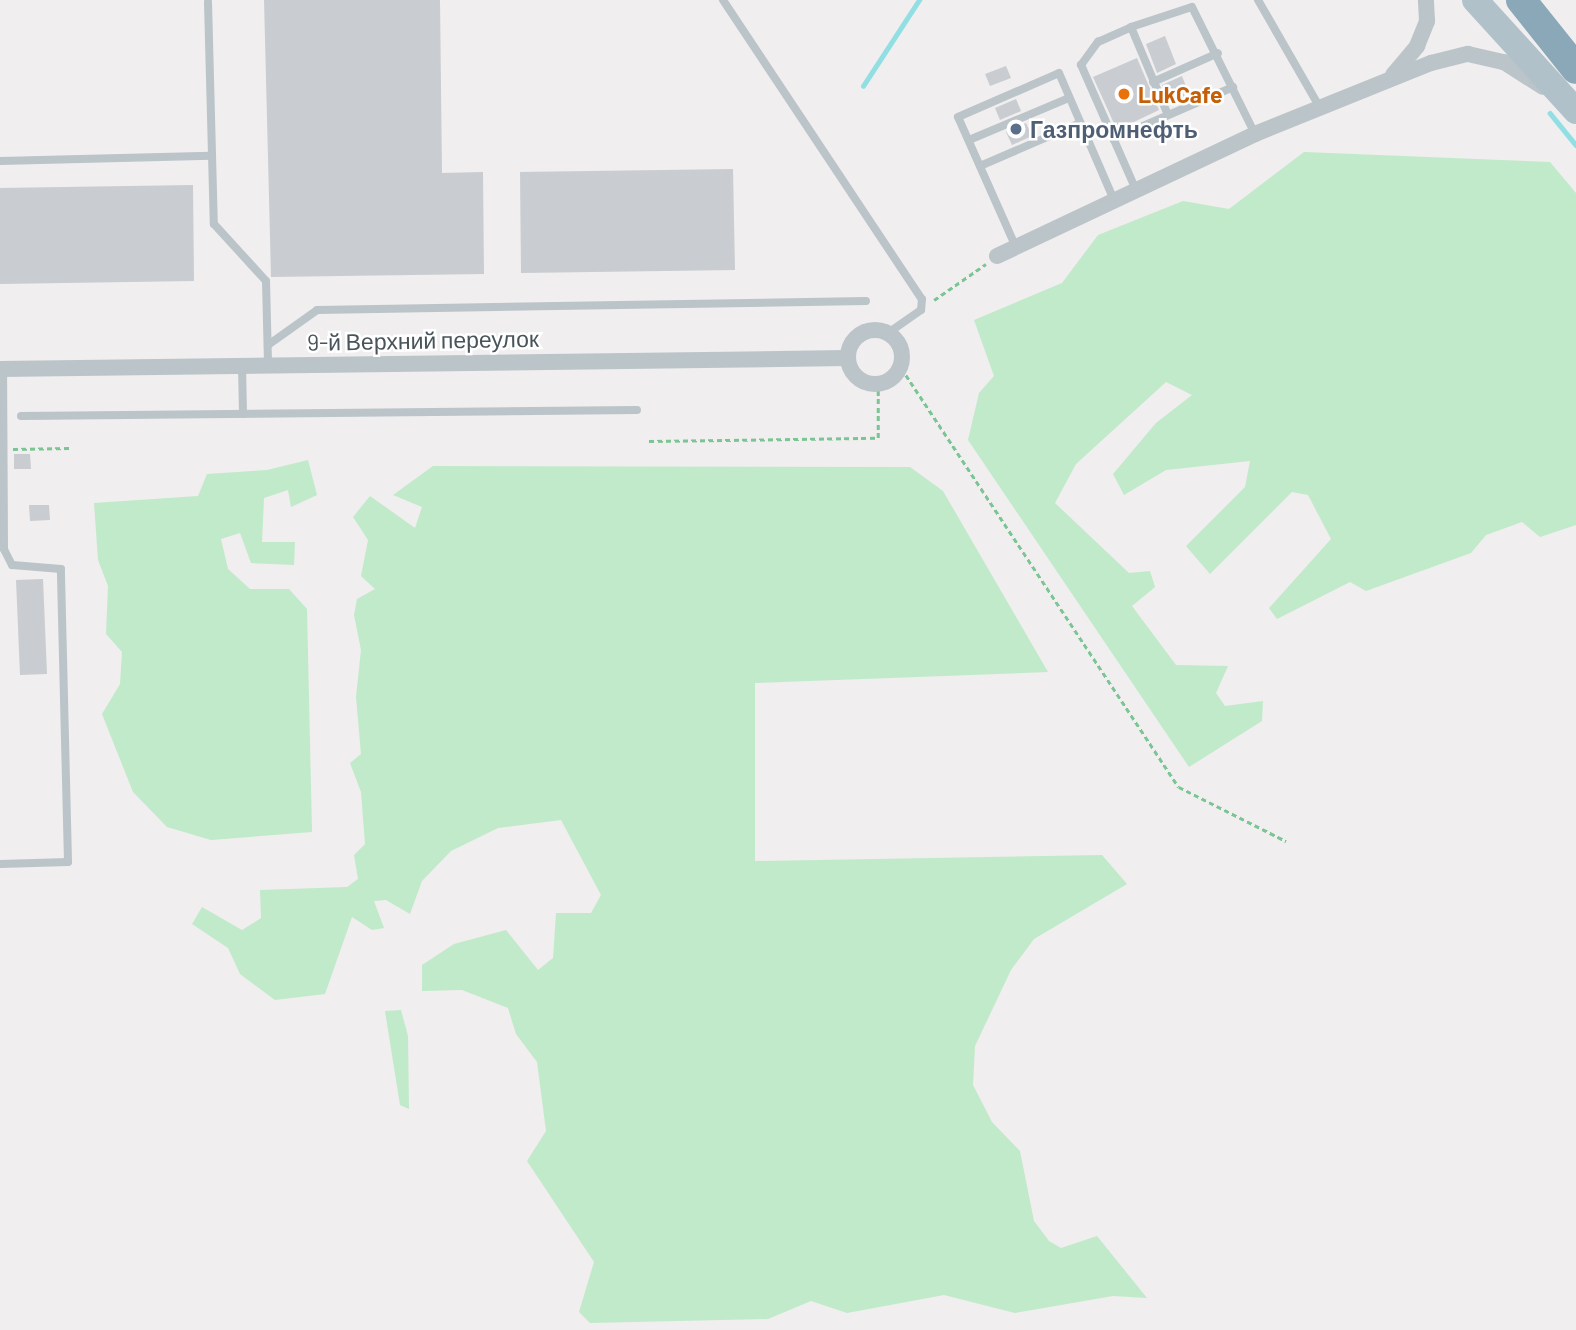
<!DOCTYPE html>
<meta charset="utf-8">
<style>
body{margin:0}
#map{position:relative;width:1576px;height:1330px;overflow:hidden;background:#f0eeee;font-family:Barlow,sans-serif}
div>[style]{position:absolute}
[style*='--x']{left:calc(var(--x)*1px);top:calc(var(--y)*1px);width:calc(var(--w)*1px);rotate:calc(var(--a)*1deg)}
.green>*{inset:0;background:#c0eac9}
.stream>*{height:4.5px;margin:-2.25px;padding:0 2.25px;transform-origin:2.25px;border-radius:2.25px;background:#91dfe2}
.building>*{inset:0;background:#c9ccd0}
.path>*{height:2.5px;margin-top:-1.25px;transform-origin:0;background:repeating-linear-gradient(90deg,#7bc494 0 5px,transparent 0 8.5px)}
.service>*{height:8px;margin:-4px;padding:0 4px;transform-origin:4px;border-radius:4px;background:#bac4c9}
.minor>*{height:16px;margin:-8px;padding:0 8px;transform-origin:8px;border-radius:8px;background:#bac4c9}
.minor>.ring{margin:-8px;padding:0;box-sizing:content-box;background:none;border:16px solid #bac4c9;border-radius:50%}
.primary>*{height:26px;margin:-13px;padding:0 13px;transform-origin:13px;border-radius:13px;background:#b0c1ca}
.motorway>*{height:30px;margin:-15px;padding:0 15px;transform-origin:15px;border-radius:15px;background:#8aa8b8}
.dots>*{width:19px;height:19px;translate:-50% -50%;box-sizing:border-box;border:4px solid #fff;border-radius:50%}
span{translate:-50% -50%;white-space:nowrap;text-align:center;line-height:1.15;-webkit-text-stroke:5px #fff;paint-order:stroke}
.food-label{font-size:23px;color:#c56008;font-weight:700}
.left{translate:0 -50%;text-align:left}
.service-label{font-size:23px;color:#4e5e75;font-weight:700}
.street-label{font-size:23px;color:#485459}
</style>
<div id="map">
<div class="green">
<i style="clip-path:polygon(1304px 152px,1550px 162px,1576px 193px,1576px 525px,1540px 537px,1522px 522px,1486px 535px,1471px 553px,1366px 591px,1350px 582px,1277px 619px,1269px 608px,1331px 539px,1308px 495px,1292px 492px,1210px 574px,1186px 546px,1245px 487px,1250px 461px,1166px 470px,1124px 495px,1113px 474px,1156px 423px,1192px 395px,1166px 382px,1076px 464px,1055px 503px,1129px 573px,1150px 571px,1155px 587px,1132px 606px,1176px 665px,1228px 666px,1216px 693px,1225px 706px,1263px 701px,1262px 721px,1189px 767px,968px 440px,979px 393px,994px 376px,974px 320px,1062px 283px,1098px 235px,1183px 201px,1229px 209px)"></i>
<i style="clip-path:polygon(308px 460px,317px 495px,291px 507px,288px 490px,264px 498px,262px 542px,295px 542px,294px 565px,251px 563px,240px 533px,221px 539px,228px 569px,250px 589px,289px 589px,307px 609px,312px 832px,211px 840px,167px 827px,133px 792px,102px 714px,120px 684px,122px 652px,106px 634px,108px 586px,98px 560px,94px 503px,198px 496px,207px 474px,267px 470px)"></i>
<i style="clip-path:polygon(433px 466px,910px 467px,943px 491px,1048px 672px,755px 683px,755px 861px,1102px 855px,1127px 884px,1034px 939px,1011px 970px,975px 1046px,973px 1085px,992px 1122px,1020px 1151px,1034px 1221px,1049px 1241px,1061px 1248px,1097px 1236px,1147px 1298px,1113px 1296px,1015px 1313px,944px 1295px,847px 1313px,811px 1301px,768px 1319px,590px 1323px,579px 1312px,594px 1262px,527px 1161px,546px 1131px,537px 1062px,516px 1034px,508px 1008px,462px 990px,422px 991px,422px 965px,454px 944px,506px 930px,538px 970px,553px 958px,556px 913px,591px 913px,601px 895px,561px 820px,498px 828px,451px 851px,422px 881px,410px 914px,386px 900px,374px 901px,384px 928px,372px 930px,352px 917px,325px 994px,275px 1000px,240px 974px,228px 948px,192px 924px,202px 907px,242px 930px,261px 918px,260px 890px,347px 887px,358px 879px,354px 855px,365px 844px,361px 792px,350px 763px,361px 754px,356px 697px,361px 650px,354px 615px,357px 599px,375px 589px,361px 576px,368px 540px,353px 517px,370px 496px,415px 528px,422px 507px,393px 495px)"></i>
<i style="clip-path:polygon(401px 1010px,408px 1036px,409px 1109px,400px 1105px,385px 1011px)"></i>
</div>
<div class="stream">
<i style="--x:863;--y:86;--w:103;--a:-56.9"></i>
<i style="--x:1550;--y:113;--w:41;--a:50.9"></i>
</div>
<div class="building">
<i style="clip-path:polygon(264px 0,440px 0,442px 173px,483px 172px,484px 274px,271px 277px)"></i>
<i style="clip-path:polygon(1165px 36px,1176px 64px,1157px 73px,1146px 44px)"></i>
<i style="clip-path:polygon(1137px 58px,1159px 110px,1117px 130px,1093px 77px)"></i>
<i style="clip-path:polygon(1006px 66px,1011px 78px,990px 86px,985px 74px)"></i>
<i style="clip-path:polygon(1182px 76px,1190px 97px,1171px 105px,1162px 85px)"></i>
<i style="clip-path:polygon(1016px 99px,1021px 111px,1000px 120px,995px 108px)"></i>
<i style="clip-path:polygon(1026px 123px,1032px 136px,1012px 145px,1006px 132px)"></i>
<i style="clip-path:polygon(733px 169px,735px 270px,521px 273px,520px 172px)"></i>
<i style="clip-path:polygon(193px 185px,194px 281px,0 284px,0 188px)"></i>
<i style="clip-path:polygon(14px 454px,30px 454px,31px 469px,14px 469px)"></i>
<i style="clip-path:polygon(29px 505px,49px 505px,50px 520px,30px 521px)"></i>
<i style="clip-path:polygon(43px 579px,47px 674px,20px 675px,16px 580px)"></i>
</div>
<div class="path">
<i style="--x:934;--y:300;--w:63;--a:-34.7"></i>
<i style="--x:906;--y:375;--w:494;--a:56.5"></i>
<i style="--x:1179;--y:787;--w:120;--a:26.8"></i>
<i style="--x:649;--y:441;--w:229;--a:-0.8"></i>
<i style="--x:878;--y:438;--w:48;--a:-90"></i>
<i style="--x:13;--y:449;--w:56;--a:-1"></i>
</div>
<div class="service">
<i style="--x:723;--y:0;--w:359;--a:56.4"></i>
<i style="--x:922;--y:299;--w:11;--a:95"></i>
<i style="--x:921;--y:310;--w:40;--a:145.1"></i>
<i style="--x:1258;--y:0;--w:122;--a:60.1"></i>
<i style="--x:208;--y:2;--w:222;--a:88.5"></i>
<i style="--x:214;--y:224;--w:77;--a:47.6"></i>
<i style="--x:266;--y:281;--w:84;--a:88.6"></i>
<i style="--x:1131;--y:27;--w:95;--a:67.2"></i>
<i style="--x:1153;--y:82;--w:71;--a:-24"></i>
<i style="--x:1113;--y:139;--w:131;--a:-23.4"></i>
<i style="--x:969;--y:140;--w:108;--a:-22.8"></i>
<i style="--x:0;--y:161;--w:211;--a:-1.4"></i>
<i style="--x:980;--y:166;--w:109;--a:-23.3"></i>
<i style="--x:1136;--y:190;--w:137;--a:-113.7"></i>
<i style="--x:1081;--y:65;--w:29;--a:-54"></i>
<i style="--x:1098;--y:42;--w:36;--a:-24"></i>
<i style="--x:1131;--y:27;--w:64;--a:-18.2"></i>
<i style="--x:1192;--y:7;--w:142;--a:63.6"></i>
<i style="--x:1015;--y:245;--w:140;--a:-114"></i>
<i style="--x:958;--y:117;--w:110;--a:-23.5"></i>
<i style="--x:1059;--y:73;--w:138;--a:66.6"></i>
<i style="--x:268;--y:345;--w:60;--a:-35.5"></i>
<i style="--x:317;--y:310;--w:549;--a:-0.94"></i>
<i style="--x:242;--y:365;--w:49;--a:88.8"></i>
<i style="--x:21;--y:416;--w:616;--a:-0.56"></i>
<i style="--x:0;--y:864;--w:68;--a:-1.7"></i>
<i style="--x:68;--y:862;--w:293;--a:-91.4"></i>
<i style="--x:61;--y:569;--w:49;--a:-175.3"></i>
<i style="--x:12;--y:565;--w:18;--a:-117"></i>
<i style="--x:4;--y:549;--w:180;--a:-90.3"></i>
</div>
<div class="minor">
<i style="--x:1393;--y:75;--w:38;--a:-50"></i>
<i style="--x:1417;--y:46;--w:27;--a:-68"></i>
<i style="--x:1427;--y:21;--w:21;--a:-93"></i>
<i style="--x:997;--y:256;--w:285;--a:-25.3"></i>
<i style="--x:1255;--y:134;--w:190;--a:-22"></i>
<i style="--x:1431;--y:63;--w:38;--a:-14"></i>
<i style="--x:1468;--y:54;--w:37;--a:13"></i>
<i style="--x:1504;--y:62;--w:46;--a:32.7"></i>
<i class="ring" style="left:848px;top:330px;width:38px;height:38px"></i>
<i style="--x:0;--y:369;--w:847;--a:-0.74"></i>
</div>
<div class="primary">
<i style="--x:1475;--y:0;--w:150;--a:47.7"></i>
</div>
<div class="motorway">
<i style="--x:1521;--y:0;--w:88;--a:51.4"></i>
</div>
<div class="dots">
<i style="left:1124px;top:94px;background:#e8710a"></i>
<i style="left:1016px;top:129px;background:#5c6f8a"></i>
</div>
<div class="food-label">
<span class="left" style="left:1138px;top:94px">LukCafe</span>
</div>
<div class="service-label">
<span class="left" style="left:1030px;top:129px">Газпромнефть</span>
</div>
<div class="street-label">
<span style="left:423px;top:340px;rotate:-1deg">9-й Верхний переулок</span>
</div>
</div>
